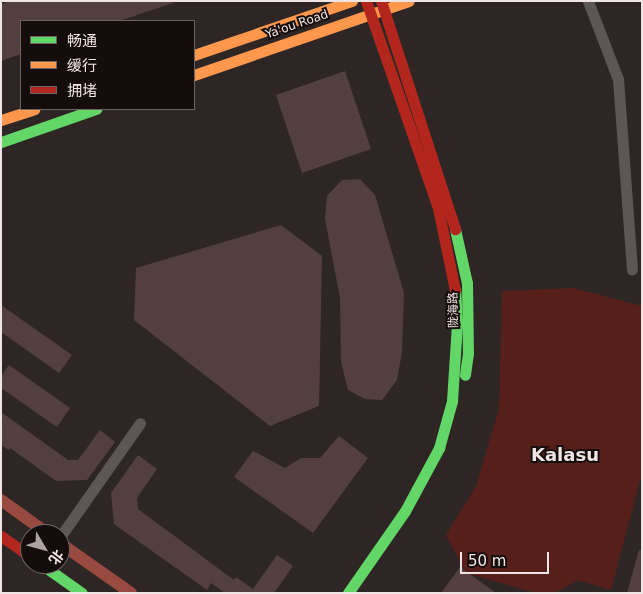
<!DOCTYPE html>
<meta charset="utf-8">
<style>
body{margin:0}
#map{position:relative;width:643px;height:594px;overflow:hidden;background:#2e2624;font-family:"DejaVu Sans","Noto Sans SC",sans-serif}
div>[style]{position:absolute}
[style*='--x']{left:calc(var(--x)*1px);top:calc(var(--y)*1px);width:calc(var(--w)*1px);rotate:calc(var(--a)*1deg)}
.green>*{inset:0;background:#571f1a}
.canal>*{height:12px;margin:-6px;padding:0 6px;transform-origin:6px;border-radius:6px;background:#984940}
.building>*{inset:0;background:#53403e}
.street>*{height:11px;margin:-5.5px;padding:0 5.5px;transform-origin:5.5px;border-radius:5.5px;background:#5c5756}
.fast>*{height:11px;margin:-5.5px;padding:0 5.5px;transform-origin:5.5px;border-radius:5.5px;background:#63d668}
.slow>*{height:11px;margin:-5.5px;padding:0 5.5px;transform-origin:5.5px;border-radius:5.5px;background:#ff974d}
.jam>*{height:11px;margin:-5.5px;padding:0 5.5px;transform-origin:5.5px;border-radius:5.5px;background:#b3261e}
span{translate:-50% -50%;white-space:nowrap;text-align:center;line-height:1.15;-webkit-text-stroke:4px #150d0c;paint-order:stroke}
.street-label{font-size:12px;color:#f0e5e4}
.district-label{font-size:18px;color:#f0e5e4;font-weight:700}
.frame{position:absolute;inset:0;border:2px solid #f0e5e4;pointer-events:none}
.legend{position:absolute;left:20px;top:20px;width:175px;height:90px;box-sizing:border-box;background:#150d0c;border:1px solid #6d6362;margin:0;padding:6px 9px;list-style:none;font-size:15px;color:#f0e5e4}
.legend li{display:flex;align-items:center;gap:10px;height:25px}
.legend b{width:25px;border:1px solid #6d6362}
.north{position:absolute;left:20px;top:524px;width:50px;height:50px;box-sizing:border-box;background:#150d0c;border:1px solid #6d6362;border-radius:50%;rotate:127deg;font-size:14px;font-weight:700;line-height:20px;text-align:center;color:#f0e5e4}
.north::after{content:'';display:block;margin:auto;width:18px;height:22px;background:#aca2a1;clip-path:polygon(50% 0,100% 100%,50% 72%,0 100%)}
.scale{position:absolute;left:460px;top:552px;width:89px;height:22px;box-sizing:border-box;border:2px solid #f0e5e4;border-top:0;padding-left:6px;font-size:15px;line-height:18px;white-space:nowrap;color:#f0e5e4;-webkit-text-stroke:4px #150d0c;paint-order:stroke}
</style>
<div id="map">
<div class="green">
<i style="clip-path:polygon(573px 288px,642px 306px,642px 473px,611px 590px,578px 580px,555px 593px,536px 593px,466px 573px,446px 535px,476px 486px,499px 409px,502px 291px)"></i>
</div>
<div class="canal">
<i style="--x:1;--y:500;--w:57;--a:35.7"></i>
<i style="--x:67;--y:548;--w:78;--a:35.1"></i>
</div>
<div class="building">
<i style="clip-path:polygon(10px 1px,173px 1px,173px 3px,119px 21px,21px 21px,21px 54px,1px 61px,1px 4px)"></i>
<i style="clip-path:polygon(345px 71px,371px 149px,302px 173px,276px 95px)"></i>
<i style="clip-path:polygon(360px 179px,375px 195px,404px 293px,402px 352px,397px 380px,382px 400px,365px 399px,348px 390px,341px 362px,340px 298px,325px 219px,327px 196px,342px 180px)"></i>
<i style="clip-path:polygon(281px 225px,322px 256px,319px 406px,270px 426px,134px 320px,136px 268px)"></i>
<i style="clip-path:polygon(1px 305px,72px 355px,59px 373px,1px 332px)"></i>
<i style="clip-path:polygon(9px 365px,70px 408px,57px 427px,1px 388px,1px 376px)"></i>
<i style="clip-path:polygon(1px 412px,68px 460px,78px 460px,100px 430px,115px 442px,87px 480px,56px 481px,10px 448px,9px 450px,1px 445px)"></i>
<i style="clip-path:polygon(339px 436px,368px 458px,313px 533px,234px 477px,253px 451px,285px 468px,301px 458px,320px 458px)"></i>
<i style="clip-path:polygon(138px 455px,157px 469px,137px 498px,138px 509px,234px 580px,236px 577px,253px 589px,277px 555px,293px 566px,274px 593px,225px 593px,211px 583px,207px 590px,114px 524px,111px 493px)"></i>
<i style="clip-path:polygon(639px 550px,642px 551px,642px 593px,627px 593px)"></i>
<i style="clip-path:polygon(460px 567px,496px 593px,441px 593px)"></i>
</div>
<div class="street">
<i style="--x:588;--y:1;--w:84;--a:69"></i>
<i style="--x:618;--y:79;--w:191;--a:85.8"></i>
<i style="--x:60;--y:537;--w:139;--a:-54.9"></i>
</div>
<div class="fast">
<i style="--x:1;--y:142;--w:101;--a:-19.2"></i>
<i style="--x:455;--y:229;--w:55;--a:77.5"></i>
<i style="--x:467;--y:283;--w:70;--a:89.2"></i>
<i style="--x:468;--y:353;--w:22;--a:98"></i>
<i style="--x:41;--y:564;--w:50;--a:35.3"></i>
<i style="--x:348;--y:593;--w:100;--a:-55.2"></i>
<i style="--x:405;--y:511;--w:72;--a:-61.6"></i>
<i style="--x:439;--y:448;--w:49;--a:-74.5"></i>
<i style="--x:452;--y:401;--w:77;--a:-86.3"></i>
<i style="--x:457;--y:324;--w:34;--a:-93"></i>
</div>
<div class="slow">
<i style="--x:194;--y:55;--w:167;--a:-18.9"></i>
<i style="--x:194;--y:75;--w:227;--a:-19"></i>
<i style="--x:1;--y:120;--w:35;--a:-18"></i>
</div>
<div class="jam">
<i style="--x:366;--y:1;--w:219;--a:70.8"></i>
<i style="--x:438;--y:208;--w:84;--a:78.3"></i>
<i style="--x:381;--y:1;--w:240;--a:72"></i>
<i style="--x:1;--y:536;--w:35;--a:35"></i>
</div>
<div class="street-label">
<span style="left:297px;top:25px;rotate:-19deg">Ya'ou Road</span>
<span style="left:454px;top:310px;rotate:-91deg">陇海路</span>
</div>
<div class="district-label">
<span style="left:565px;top:455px">Kalasu</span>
</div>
<div class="frame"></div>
<ul class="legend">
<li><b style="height:6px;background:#63d668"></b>畅通</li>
<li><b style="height:6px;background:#ff974d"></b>缓行</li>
<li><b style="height:6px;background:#b3261e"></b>拥堵</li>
</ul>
<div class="north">北</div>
<div class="scale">50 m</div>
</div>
